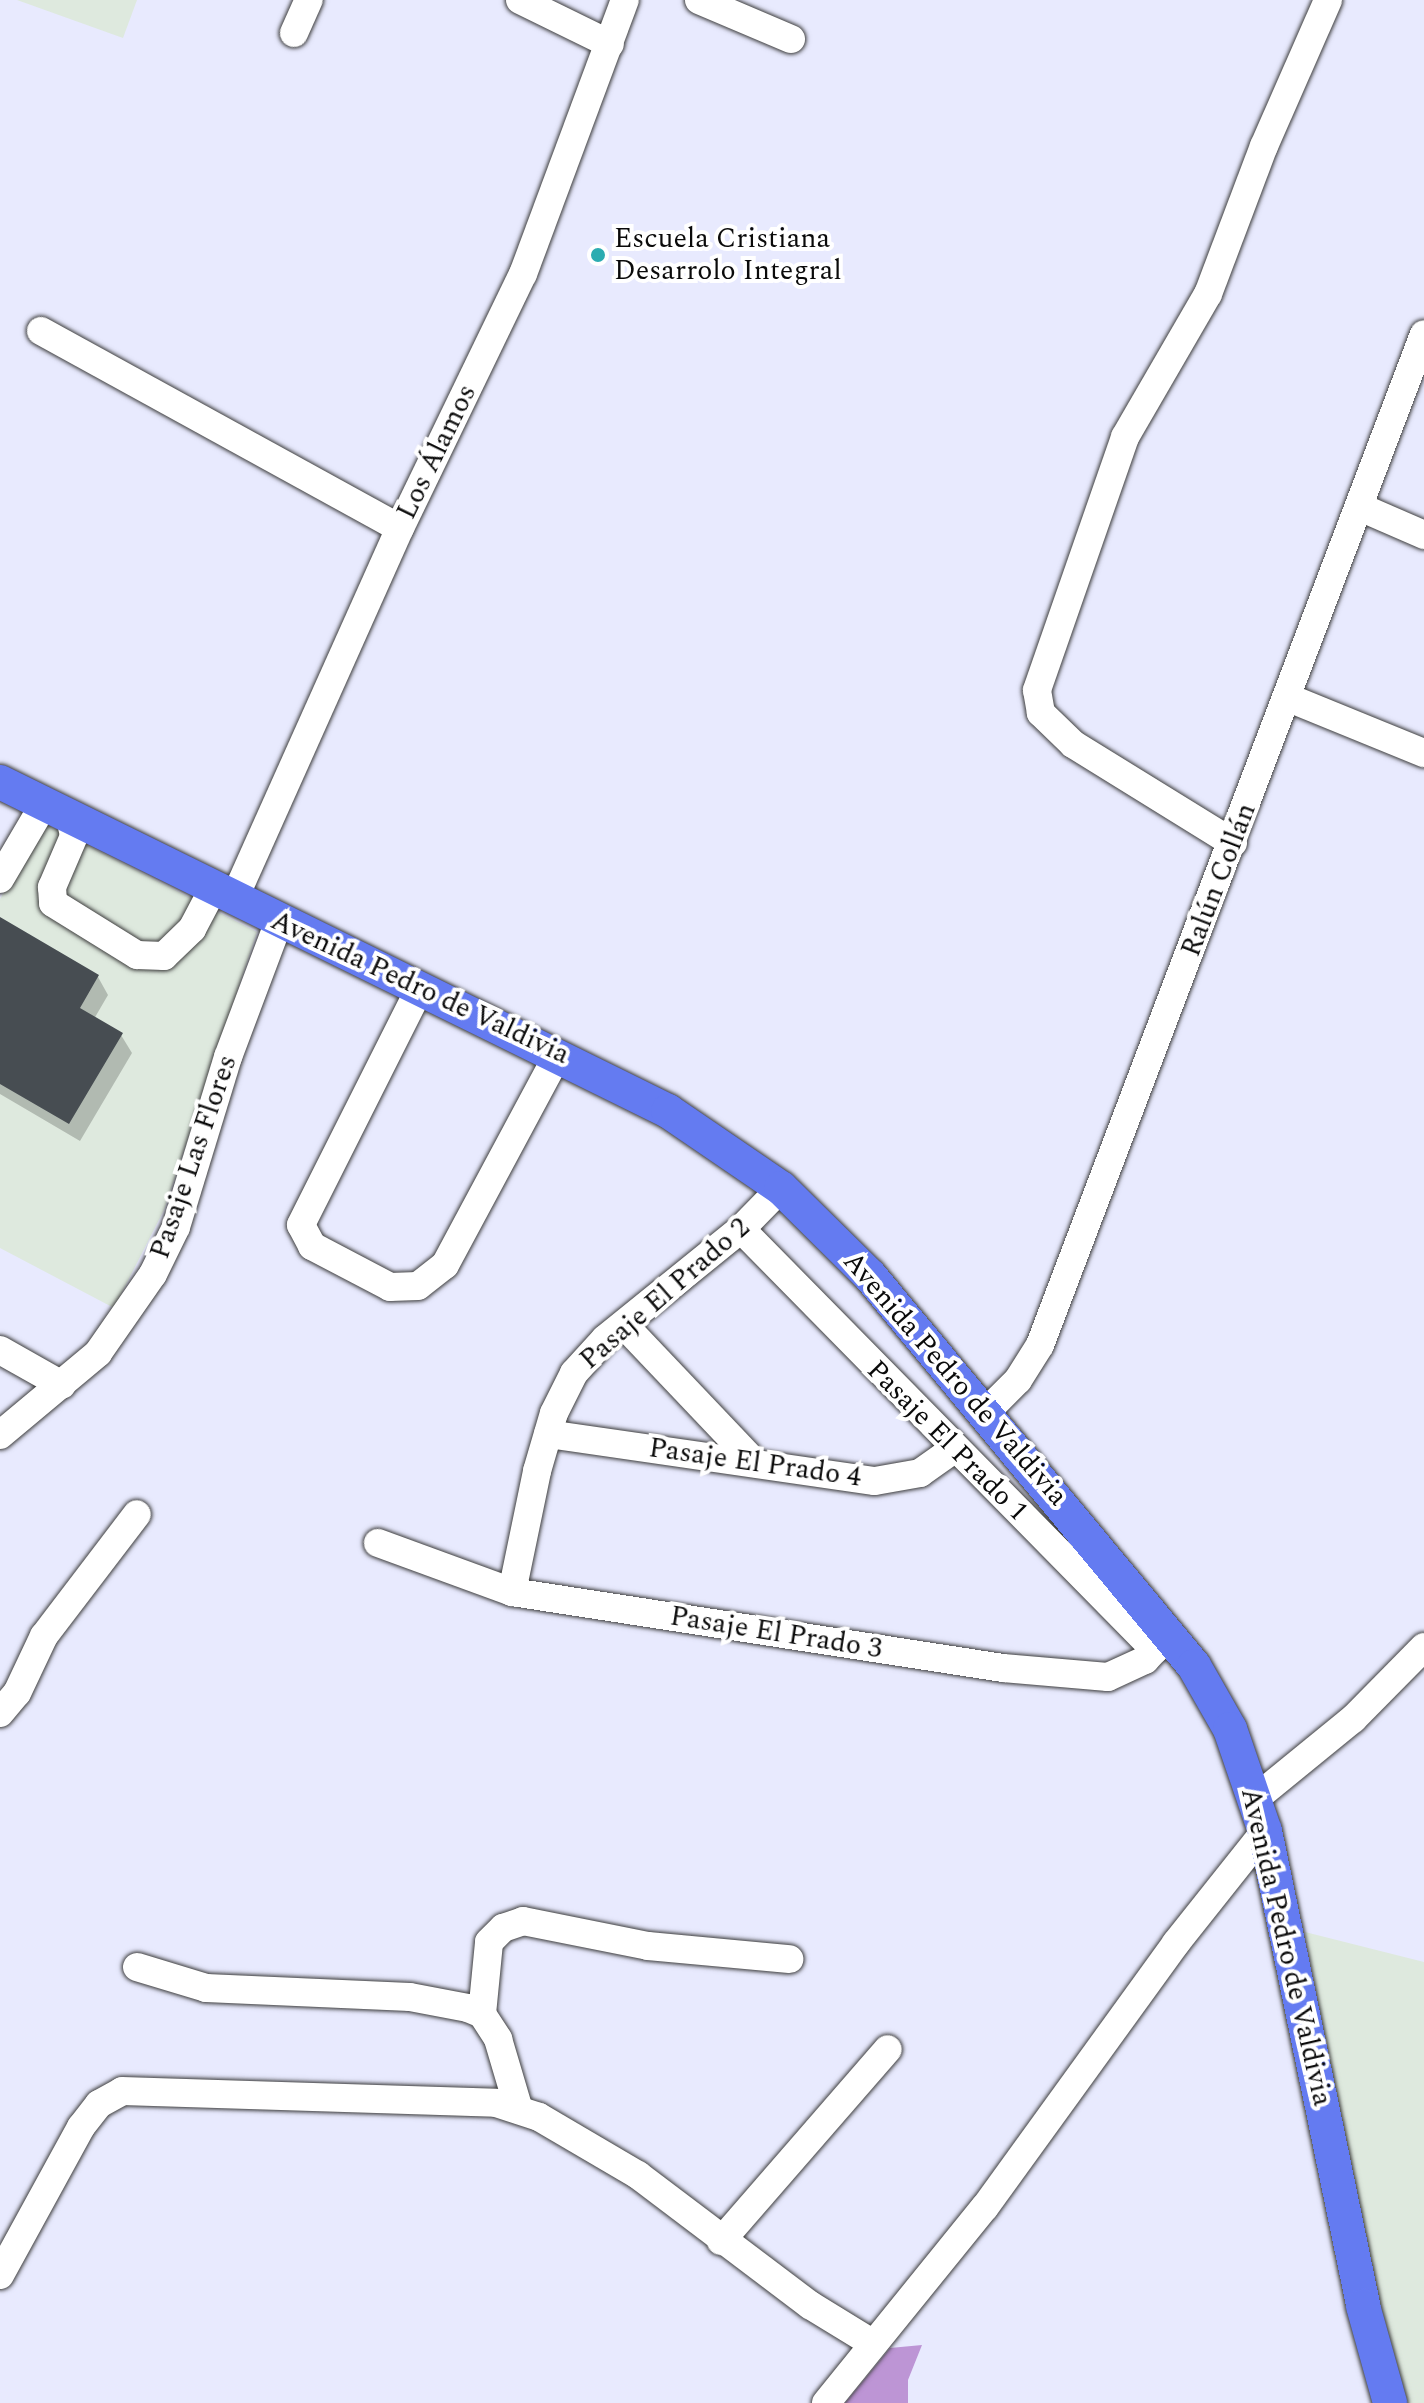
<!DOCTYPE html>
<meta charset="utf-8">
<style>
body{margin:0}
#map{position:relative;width:1424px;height:2403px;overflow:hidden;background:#e8eafe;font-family:Spectral,serif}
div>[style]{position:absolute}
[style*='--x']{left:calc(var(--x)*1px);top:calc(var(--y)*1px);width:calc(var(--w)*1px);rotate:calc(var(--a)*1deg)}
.industrial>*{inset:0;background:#dee9de}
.forest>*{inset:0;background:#bd95d5}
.shadow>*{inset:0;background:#0003}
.building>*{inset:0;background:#474d52}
.roads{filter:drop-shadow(0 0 2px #3d3d3d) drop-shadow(0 0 2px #3d3d3d)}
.minor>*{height:28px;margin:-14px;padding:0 14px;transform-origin:14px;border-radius:14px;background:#fff}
.major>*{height:34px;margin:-17px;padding:0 17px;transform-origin:17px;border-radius:17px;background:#647bf1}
.dots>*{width:22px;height:22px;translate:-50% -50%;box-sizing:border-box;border:4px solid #fff;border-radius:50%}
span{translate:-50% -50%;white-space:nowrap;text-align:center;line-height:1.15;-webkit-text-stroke:8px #fff;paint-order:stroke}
.poi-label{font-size:28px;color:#0a0a0a}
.left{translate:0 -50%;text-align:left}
.street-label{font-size:28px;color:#0a0a0a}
</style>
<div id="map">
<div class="industrial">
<i style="clip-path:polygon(17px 0,137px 0,123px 38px)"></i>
<i style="clip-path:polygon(44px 823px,257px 932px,164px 1210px,114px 1308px,0 1248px,0 899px)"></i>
<i style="clip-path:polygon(1305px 1932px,1424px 1962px,1424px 2403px,1406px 2403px,1372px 2280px)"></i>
</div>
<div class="forest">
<i style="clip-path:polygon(922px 2345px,908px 2380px,908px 2403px,845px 2403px,890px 2348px)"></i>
</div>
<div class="shadow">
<i style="clip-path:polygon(0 919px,98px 977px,108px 995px,94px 1019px,121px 1035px,132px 1053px,80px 1141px,0 1094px)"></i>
</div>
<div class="building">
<i style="clip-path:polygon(0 917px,99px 975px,80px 1008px,123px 1033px,69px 1124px,0 1084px)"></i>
</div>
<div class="roads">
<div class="minor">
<i style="--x:520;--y:0;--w:100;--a:26.1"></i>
<i style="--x:699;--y:0;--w:100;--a:23"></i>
<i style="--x:294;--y:33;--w:36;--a:-66"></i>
<i style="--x:41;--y:331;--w:409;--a:28.8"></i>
<i style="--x:1362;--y:508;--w:68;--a:23.5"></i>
<i style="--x:1289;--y:698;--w:146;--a:22.2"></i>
<i style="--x:70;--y:818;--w:18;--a:77"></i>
<i style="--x:74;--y:836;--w:56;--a:113.3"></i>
<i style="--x:52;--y:887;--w:16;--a:86"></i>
<i style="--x:53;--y:903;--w:99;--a:31.8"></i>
<i style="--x:137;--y:955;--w:27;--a:2"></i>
<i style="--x:164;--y:956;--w:39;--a:-44"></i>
<i style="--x:192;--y:929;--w:45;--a:-62.3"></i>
<i style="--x:1233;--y:843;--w:188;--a:-148.3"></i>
<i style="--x:1073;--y:744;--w:45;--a:-135.9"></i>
<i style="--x:1041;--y:713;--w:23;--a:-100"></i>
<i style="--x:1037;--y:690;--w:268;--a:-70.8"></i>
<i style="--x:1125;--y:437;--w:165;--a:-59.9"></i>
<i style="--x:1208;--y:294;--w:158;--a:-69.3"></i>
<i style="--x:1264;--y:146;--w:159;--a:-66.3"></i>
<i style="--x:0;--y:879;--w:87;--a:-59.6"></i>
<i style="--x:234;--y:899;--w:406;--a:-65.9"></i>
<i style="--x:400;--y:528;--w:282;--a:-64.2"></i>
<i style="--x:523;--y:274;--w:292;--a:-69.6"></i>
<i style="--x:420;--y:988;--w:265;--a:116.7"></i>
<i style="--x:301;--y:1225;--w:24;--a:62"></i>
<i style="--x:312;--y:1246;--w:88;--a:27.7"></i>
<i style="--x:390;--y:1287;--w:28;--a:-2"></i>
<i style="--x:418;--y:1286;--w:34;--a:-38"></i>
<i style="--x:445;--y:1265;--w:239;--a:-61.8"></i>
<i style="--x:741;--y:1229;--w:590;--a:45.48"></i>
<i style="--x:624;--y:1325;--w:190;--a:46.5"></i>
<i style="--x:0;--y:1350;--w:71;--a:29.4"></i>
<i style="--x:986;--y:1412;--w:45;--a:-45"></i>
<i style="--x:1018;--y:1380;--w:41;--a:-57.8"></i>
<i style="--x:1040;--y:1345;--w:1081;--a:-69.2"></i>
<i style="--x:548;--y:1434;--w:330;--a:8.2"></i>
<i style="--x:875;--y:1481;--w:46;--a:-10.1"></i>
<i style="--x:920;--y:1473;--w:42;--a:-35.2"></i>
<i style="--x:0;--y:1435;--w:128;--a:-39.9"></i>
<i style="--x:98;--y:1353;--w:96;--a:-55.2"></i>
<i style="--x:153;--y:1274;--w:52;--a:-63.9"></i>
<i style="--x:176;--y:1227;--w:178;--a:-73"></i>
<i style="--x:228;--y:1057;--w:145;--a:-69.4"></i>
<i style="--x:378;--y:1543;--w:143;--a:20.1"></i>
<i style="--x:512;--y:1592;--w:497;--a:8.8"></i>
<i style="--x:1003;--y:1668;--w:105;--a:4.9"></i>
<i style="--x:1108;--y:1677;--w:41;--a:-24.7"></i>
<i style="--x:1145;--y:1660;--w:34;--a:-47"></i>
<i style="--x:512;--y:1592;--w:124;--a:-78.3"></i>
<i style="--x:537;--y:1471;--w:60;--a:-73.7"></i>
<i style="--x:554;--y:1413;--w:45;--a:-63.4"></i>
<i style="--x:574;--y:1373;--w:46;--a:-47.6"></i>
<i style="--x:605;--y:1339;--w:175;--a:-39"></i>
<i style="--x:741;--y:1229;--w:57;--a:-45.7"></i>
<i style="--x:0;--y:1713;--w:26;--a:-50"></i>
<i style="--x:17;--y:1693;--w:63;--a:-64.7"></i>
<i style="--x:44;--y:1636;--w:153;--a:-52.7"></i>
<i style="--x:1256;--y:1798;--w:125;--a:-39.2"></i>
<i style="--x:1353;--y:1719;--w:101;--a:-45.4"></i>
<i style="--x:137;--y:1967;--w:72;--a:16.9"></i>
<i style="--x:206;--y:1988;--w:204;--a:2.5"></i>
<i style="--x:410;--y:1997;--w:59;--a:10.7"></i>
<i style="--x:468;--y:2008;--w:15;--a:23"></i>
<i style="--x:482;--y:2014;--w:30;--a:57"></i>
<i style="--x:498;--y:2039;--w:74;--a:73.5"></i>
<i style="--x:482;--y:2014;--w:72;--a:-84.4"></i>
<i style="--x:489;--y:1942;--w:20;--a:-45"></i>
<i style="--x:503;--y:1928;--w:21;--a:-19"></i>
<i style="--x:523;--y:1921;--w:127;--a:11.3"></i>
<i style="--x:648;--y:1946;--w:142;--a:5.3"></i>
<i style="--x:721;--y:2241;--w:254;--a:-49"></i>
<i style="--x:0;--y:2275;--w:169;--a:-61.3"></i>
<i style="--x:81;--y:2127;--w:29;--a:-52"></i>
<i style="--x:99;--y:2104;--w:26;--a:-29"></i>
<i style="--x:122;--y:2091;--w:374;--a:1.8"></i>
<i style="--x:496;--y:2103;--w:45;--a:18"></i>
<i style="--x:539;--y:2117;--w:115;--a:30.4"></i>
<i style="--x:638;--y:2175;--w:216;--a:37.1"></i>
<i style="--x:810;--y:2305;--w:73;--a:31.5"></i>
<i style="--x:826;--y:2403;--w:252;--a:-51"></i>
<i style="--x:985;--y:2207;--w:326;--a:-54.1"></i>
<i style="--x:1176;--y:1943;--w:143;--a:-51.5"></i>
</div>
<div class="major">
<i style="--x:0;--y:782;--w:745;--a:26.22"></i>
<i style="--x:668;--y:1111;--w:137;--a:34.3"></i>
<i style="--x:781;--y:1188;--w:125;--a:44.7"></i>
<i style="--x:870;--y:1276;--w:507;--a:50.28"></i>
<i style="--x:1194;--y:1666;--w:73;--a:60.3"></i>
<i style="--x:1230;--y:1729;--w:108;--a:71.1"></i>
<i style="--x:1265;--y:1831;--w:485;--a:78.3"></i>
<i style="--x:1363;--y:2306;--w:101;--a:74.4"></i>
</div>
</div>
<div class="dots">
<i style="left:598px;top:255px;background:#2bacb1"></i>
</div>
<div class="poi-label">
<span class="left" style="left:614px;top:255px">Escuela Cristiana<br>Desarrolo Integral</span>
</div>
<div class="street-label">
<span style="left:437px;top:452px;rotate:-64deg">Los Álamos</span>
<span style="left:1219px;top:880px;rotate:-69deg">Ralún Collán</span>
<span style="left:420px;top:988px;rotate:25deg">Avenida Pedro de Valdivia</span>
<span style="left:194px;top:1157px;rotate:-71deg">Pasaje Las Flores</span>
<span style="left:665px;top:1294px;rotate:-41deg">Pasaje El Prado 2</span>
<span style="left:955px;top:1379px;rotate:49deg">Avenida Pedro de Valdivia</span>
<span style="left:947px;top:1441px;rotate:45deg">Pasaje El Prado 1</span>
<span style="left:755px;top:1463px;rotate:8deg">Pasaje El Prado 4</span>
<span style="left:776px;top:1633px;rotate:9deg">Pasaje El Prado 3</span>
<span style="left:1286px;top:1947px;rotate:77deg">Avenida Pedro de Valdivia</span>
</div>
</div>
